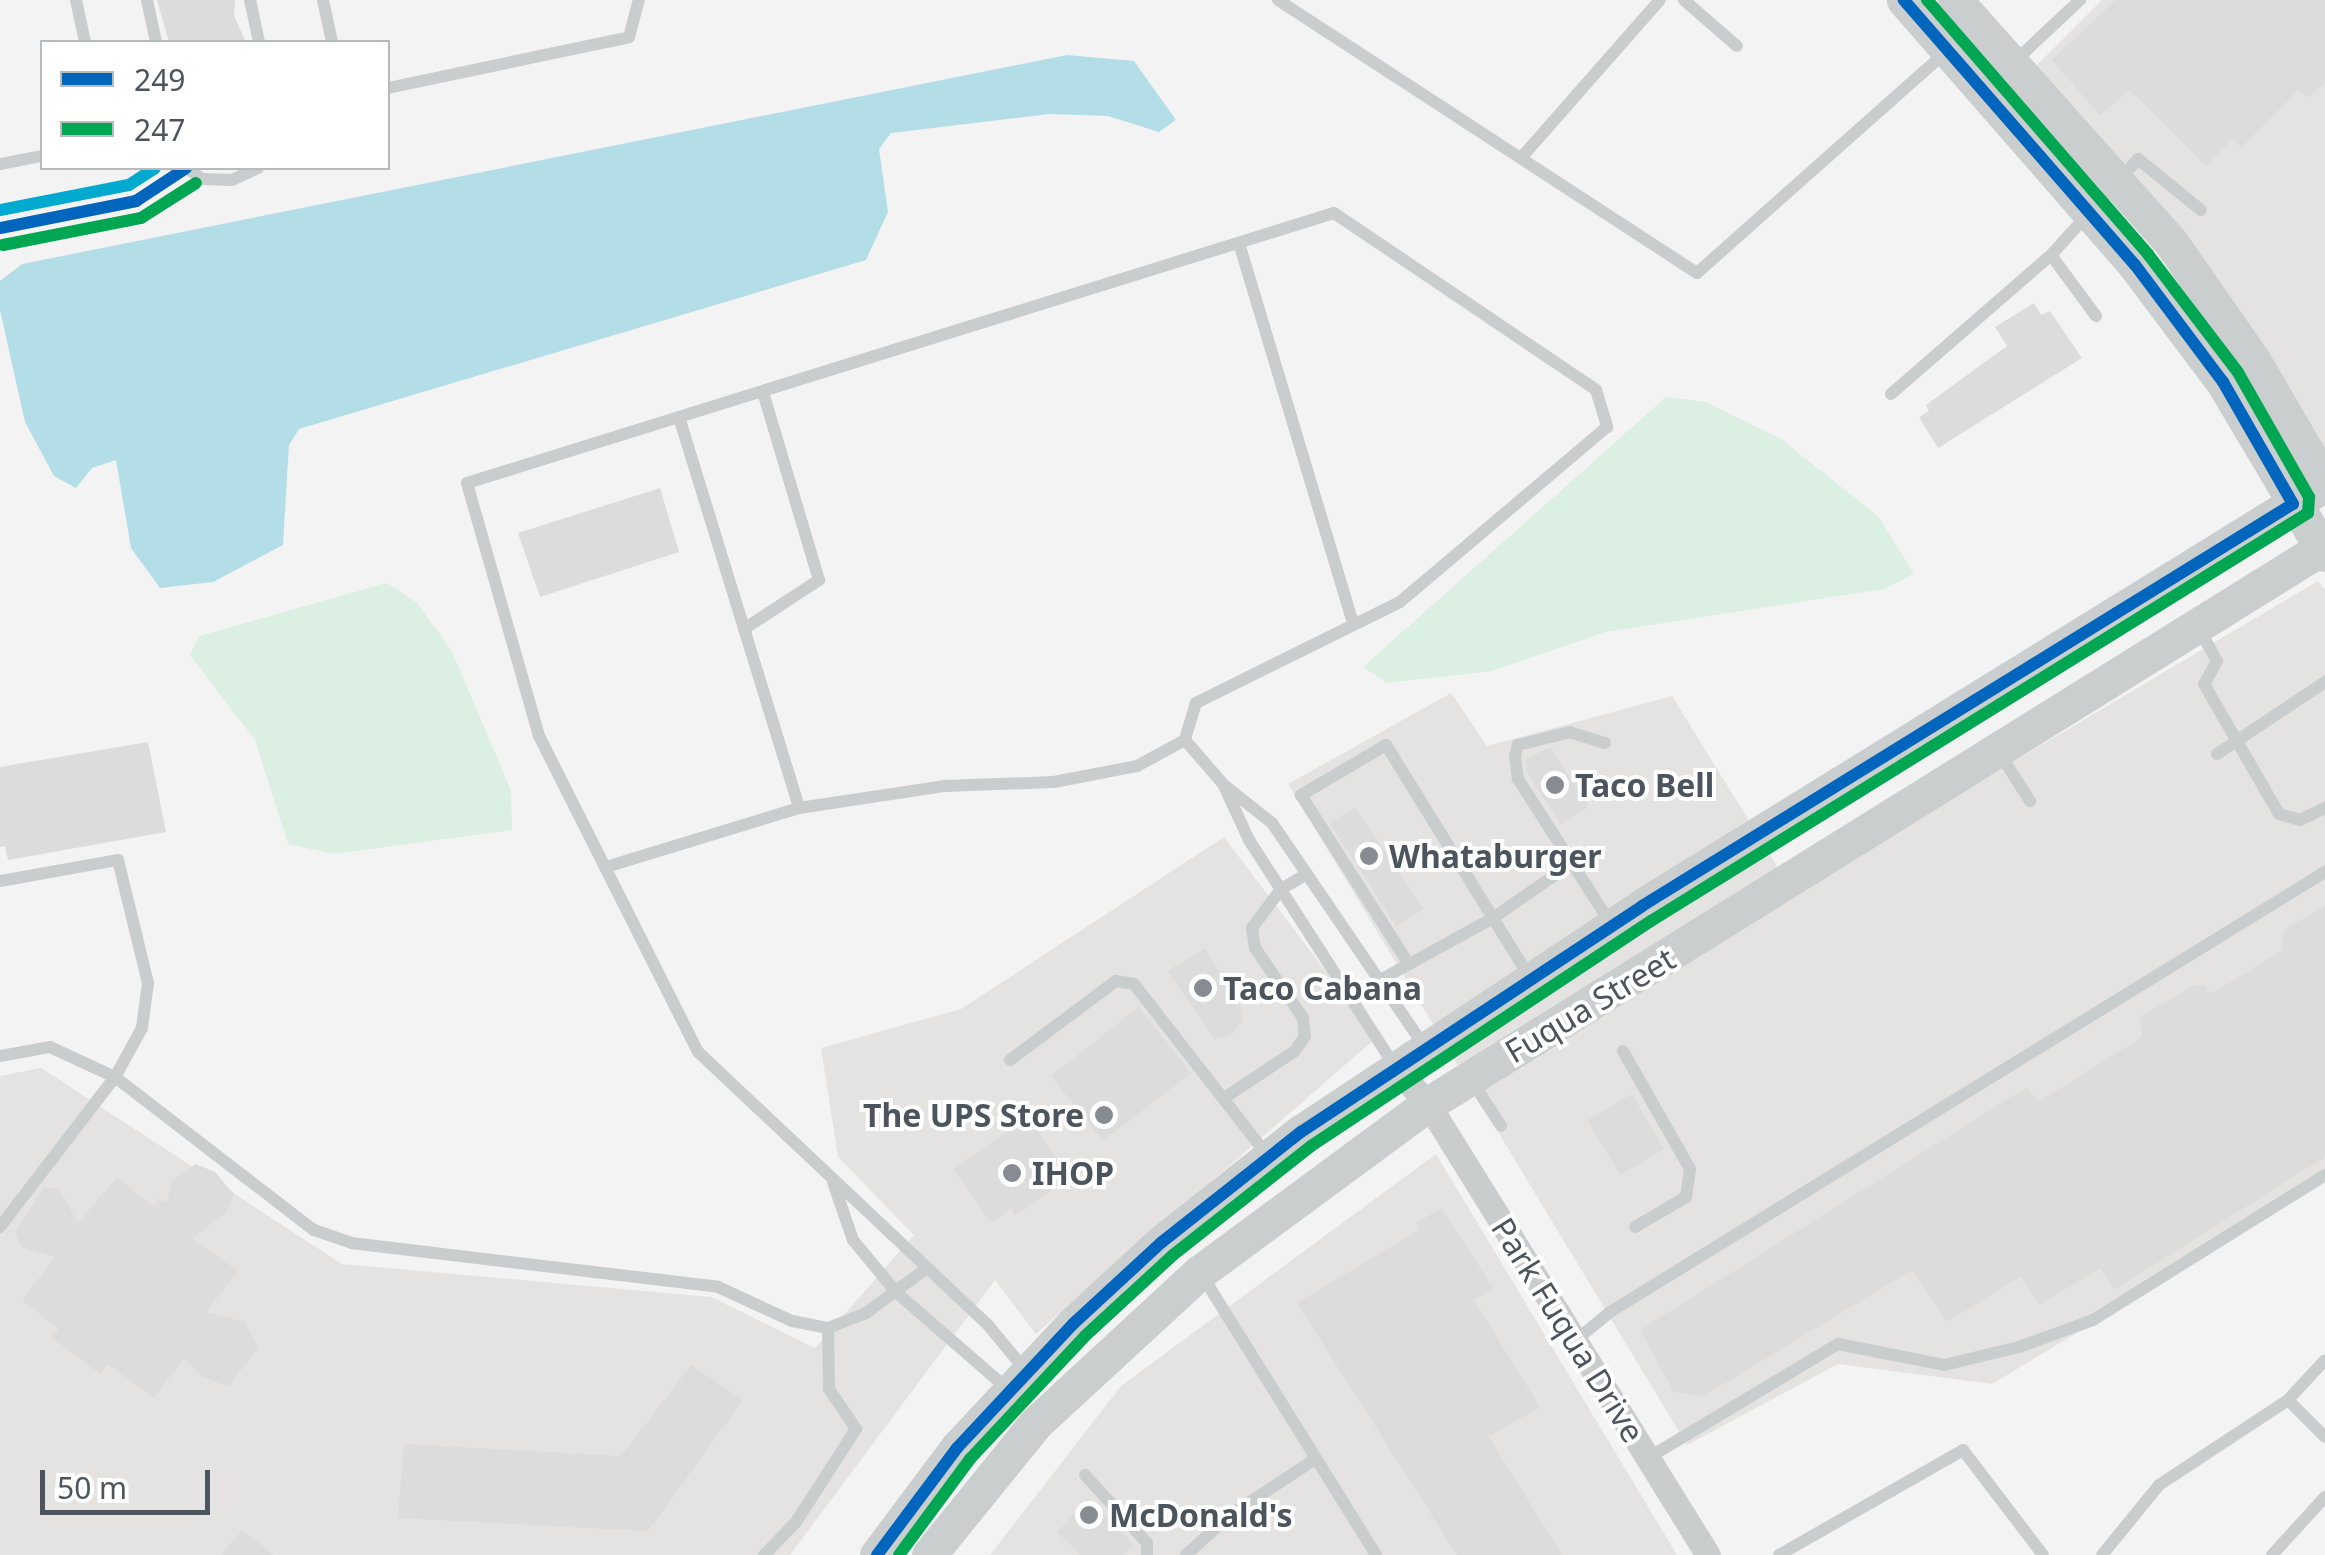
<!DOCTYPE html>
<style>
body{margin:0}
#map{position:relative;width:2325px;height:1555px;overflow:hidden;background:#f3f3f3;font-family:"Noto Sans",sans-serif}
div>[style]{position:absolute}
[style*='--x']{left:calc(var(--x)*1px);top:calc(var(--y)*1px);width:calc(var(--w)*1px);rotate:calc(var(--a)*1deg)}
.commercial>*{inset:0;background:#e4e3e1}
.green>*{inset:0;background:#dbefe2}
.water>*{inset:0;background:#b4dee7}
.building>*{inset:0;background:#dcdcdd}
.lane>*{height:12px;margin:-6px;padding:0 6px;transform-origin:6px;border-radius:6px;background:#cacdce}
.street>*{height:25px;margin:-12.5px;padding:0 12.5px;transform-origin:12.5px;border-radius:12.5px;background:#cacdce}
.secondary>*{height:35px;margin:-17.5px;padding:0 17.5px;transform-origin:17.5px;border-radius:17.5px;background:#cbcecf}
.bus-1>*{height:12px;margin:-6px;padding:0 6px;transform-origin:6px;border-radius:6px;background:#0065bd}
.bus-2>*{height:12px;margin:-6px;padding:0 6px;transform-origin:6px;border-radius:6px;background:#00a651}
.bus-3>*{height:12px;margin:-6px;padding:0 6px;transform-origin:6px;border-radius:6px;background:#00a9ce}
.dots>*{width:28px;height:28px;translate:-50% -50%;box-sizing:border-box;border:5px solid #fff;border-radius:50%}
span{translate:-50% -50%;white-space:nowrap;text-align:center;line-height:1.15;-webkit-text-stroke:8px #fff;paint-order:stroke}
.poi-label{font-size:32px;color:#4c555d;font-weight:700}
.left{translate:0 -50%;text-align:left}
.right{translate:-100% -50%;text-align:right}
.street-label{font-size:32px;color:#4c555d}
.legend{position:absolute;left:40px;top:40px;width:350px;height:130px;box-sizing:border-box;background:#fff;border:2px solid #b7bbbe;margin:0;padding:12px 18px;list-style:none;font-size:30px;color:#4c555d}
.legend li{display:flex;align-items:center;gap:20px;height:50px}
.legend b{width:50px;border:2px solid #b7bbbe}
.scale{position:absolute;left:40px;top:1470px;width:170px;height:45px;box-sizing:border-box;border:5px solid #4c555d;border-top:0;padding-left:12px;font-size:30px;line-height:35px;white-space:nowrap;color:#4c555d;-webkit-text-stroke:8px #fff;paint-order:stroke}
</style>
<div id="map">
<div class="commercial">
<i style="clip-path:polygon(2102px 0,2325px 0,2325px 452px,2036px 66px)"></i>
<i style="clip-path:polygon(2318px 581px,2325px 590px,2325px 1183px,1992px 1384px,1838px 1364px,1687px 1445px,1288px 784px,1451px 693px,1487px 746px,1672px 696px,1793px 892px)"></i>
<i style="clip-path:polygon(1224px 837px,1376px 1038px,1036px 1334px,995px 1280px,790px 1555px,0 1555px,0 1076px,41px 1068px,342px 1264px,711px 1297px,815px 1348px,914px 1235px,838px 1157px,821px 1048px,961px 1009px)"></i>
<i style="clip-path:polygon(1436px 1154px,1677px 1555px,990px 1555px,1121px 1386px)"></i>
</div>
<div class="green">
<i style="clip-path:polygon(1666px 397px,1706px 402px,1781px 439px,1878px 516px,1914px 574px,1884px 589px,1605px 632px,1492px 671px,1387px 683px,1363px 667px)"></i>
<i style="clip-path:polygon(387px 583px,417px 603px,452px 651px,511px 791px,512px 830px,334px 854px,288px 844px,255px 740px,190px 655px,199px 636px)"></i>
</div>
<div class="water">
<i style="clip-path:polygon(1067px 55px,1134px 61px,1176px 120px,1159px 132px,1108px 116px,1049px 114px,891px 133px,879px 149px,888px 212px,866px 260px,299px 429px,289px 445px,283px 545px,213px 582px,160px 588px,131px 548px,116px 460px,92px 468px,76px 488px,54px 476px,25px 422px,0 310px,0 281px,22px 264px)"></i>
</div>
<div class="building">
<i style="clip-path:polygon(157px 0,235px 0,234px 16px,246px 42px,169px 42px)"></i>
<i style="clip-path:polygon(2116px 0,2325px 0,2325px 81px,2308px 98px,2298px 90px,2241px 148px,2233px 138px,2206px 166px,2129px 90px,2100px 116px,2052px 60px)"></i>
<i style="clip-path:polygon(2034px 303px,2041px 315px,2050px 311px,2082px 358px,1938px 448px,1919px 417px,1929px 411px,1926px 405px,2007px 346px,1995px 327px)"></i>
<i style="clip-path:polygon(660px 488px,679px 552px,540px 597px,518px 533px)"></i>
<i style="clip-path:polygon(148px 742px,166px 832px,8px 860px,5px 846px,0 847px,0 767px)"></i>
<i style="clip-path:polygon(1550px 747px,1589px 806px,1561px 825px,1527px 772px,1526px 760px)"></i>
<i style="clip-path:polygon(1355px 807px,1424px 909px,1396px 926px,1330px 823px)"></i>
<i style="clip-path:polygon(2325px 906px,2325px 1157px,2114px 1290px,2100px 1268px,2039px 1305px,2020px 1277px,1947px 1322px,1912px 1270px,1702px 1397px,1674px 1392px,1640px 1330px,2027px 1087px,2038px 1102px,2142px 1037px,2139px 1017px,2195px 985px,2205px 985px,2211px 994px,2281px 951px,2284px 930px)"></i>
<i style="clip-path:polygon(1205px 948px,1240px 1005px,1242px 1022px,1231px 1035px,1215px 1039px,1167px 971px)"></i>
<i style="clip-path:polygon(1139px 1007px,1191px 1073px,1103px 1141px,1051px 1076px)"></i>
<i style="clip-path:polygon(1632px 1094px,1664px 1149px,1620px 1175px,1587px 1120px)"></i>
<i style="clip-path:polygon(1028px 1117px,1070px 1177px,1015px 1216px,1011px 1209px,991px 1223px,953px 1169px)"></i>
<i style="clip-path:polygon(196px 1164px,215px 1172px,234px 1194px,226px 1213px,192px 1238px,238px 1271px,206px 1312px,245px 1322px,259px 1348px,228px 1386px,202px 1377px,184px 1358px,154px 1398px,108px 1364px,100px 1374px,51px 1337px,59px 1330px,22px 1300px,55px 1257px,21px 1247px,15px 1231px,44px 1187px,59px 1189px,78px 1223px,117px 1177px,154px 1207px,158px 1199px,167px 1202px,173px 1180px)"></i>
<i style="clip-path:polygon(1441px 1208px,1494px 1289px,1474px 1300px,1540px 1407px,1489px 1437px,1562px 1555px,1457px 1555px,1297px 1303px,1419px 1230px,1415px 1224px)"></i>
<i style="clip-path:polygon(691px 1365px,743px 1400px,648px 1531px,398px 1518px,404px 1444px,621px 1456px)"></i>
<i style="clip-path:polygon(1088px 1499px,1134px 1544px,1124px 1555px,1081px 1555px,1057px 1532px)"></i>
<i style="clip-path:polygon(242px 1530px,274px 1555px,221px 1555px)"></i>
</div>
<div class="lane">
<i style="--x:76;--y:0;--w:43;--a:77.9"></i>
<i style="--x:147;--y:0;--w:43;--a:77.9"></i>
<i style="--x:250;--y:0;--w:43;--a:77.9"></i>
<i style="--x:323;--y:0;--w:43;--a:77.9"></i>
<i style="--x:1278;--y:0;--w:500;--a:33.09"></i>
<i style="--x:1697;--y:273;--w:334;--a:-41.6"></i>
<i style="--x:1684;--y:0;--w:70;--a:41"></i>
<i style="--x:2014;--y:62;--w:91;--a:-43.2"></i>
<i style="--x:388;--y:88;--w:246;--a:-11.9"></i>
<i style="--x:629;--y:37;--w:38;--a:-75"></i>
<i style="--x:1521;--y:158;--w:210;--a:-48.7"></i>
<i style="--x:0;--y:164;--w:43;--a:-10.8"></i>
<i style="--x:187;--y:168;--w:19;--a:36"></i>
<i style="--x:202;--y:179;--w:30;--a:2"></i>
<i style="--x:232;--y:180;--w:29;--a:-25"></i>
<i style="--x:0;--y:228;--w:139;--a:-11.2"></i>
<i style="--x:136;--y:201;--w:60;--a:-33.4"></i>
<i style="--x:1239;--y:243;--w:398;--a:73.3"></i>
<i style="--x:2051;--y:255;--w:76;--a:53.6"></i>
<i style="--x:1891;--y:394;--w:212;--a:-41"></i>
<i style="--x:2051;--y:255;--w:130;--a:-47.8"></i>
<i style="--x:2138;--y:159;--w:81;--a:39"></i>
<i style="--x:679;--y:417;--w:409;--a:72.9"></i>
<i style="--x:2198;--y:627;--w:39;--a:61"></i>
<i style="--x:2217;--y:661;--w:26;--a:119"></i>
<i style="--x:2204;--y:684;--w:150;--a:60"></i>
<i style="--x:2279;--y:814;--w:22;--a:16"></i>
<i style="--x:2300;--y:820;--w:28;--a:-26"></i>
<i style="--x:744;--y:629;--w:90;--a:-33.2"></i>
<i style="--x:819;--y:580;--w:196;--a:-106.6"></i>
<i style="--x:1605;--y:743;--w:37;--a:-163"></i>
<i style="--x:1570;--y:732;--w:54;--a:166"></i>
<i style="--x:1518;--y:745;--w:11;--a:105"></i>
<i style="--x:1515;--y:756;--w:23;--a:83"></i>
<i style="--x:1518;--y:779;--w:172;--a:57.3"></i>
<i style="--x:2000;--y:754;--w:56;--a:57.4"></i>
<i style="--x:2217;--y:754;--w:130;--a:-33.7"></i>
<i style="--x:1225;--y:788;--w:57;--a:65.2"></i>
<i style="--x:1249;--y:840;--w:268;--a:57.2"></i>
<i style="--x:606;--y:867;--w:202;--a:-17"></i>
<i style="--x:799;--y:808;--w:148;--a:-8.6"></i>
<i style="--x:945;--y:786;--w:109;--a:-2.1"></i>
<i style="--x:1054;--y:782;--w:85;--a:-10.9"></i>
<i style="--x:1137;--y:766;--w:55;--a:-28.4"></i>
<i style="--x:0;--y:881;--w:120;--a:-10.1"></i>
<i style="--x:118;--y:860;--w:127;--a:76.3"></i>
<i style="--x:148;--y:983;--w:45;--a:97.6"></i>
<i style="--x:142;--y:1028;--w:56;--a:118.9"></i>
<i style="--x:115;--y:1077;--w:189;--a:127.5"></i>
<i style="--x:1530;--y:978;--w:70;--a:-121.7"></i>
<i style="--x:1493;--y:918;--w:96;--a:-34.8"></i>
<i style="--x:1349;--y:997;--w:164;--a:-28.7"></i>
<i style="--x:1493;--y:918;--w:203;--a:-121.7"></i>
<i style="--x:1386;--y:745;--w:99;--a:149.5"></i>
<i style="--x:1301;--y:795;--w:199;--a:57.5"></i>
<i style="--x:1623;--y:1051;--w:136;--a:60.4"></i>
<i style="--x:1690;--y:1169;--w:28;--a:98"></i>
<i style="--x:1686;--y:1197;--w:59;--a:149.5"></i>
<i style="--x:0;--y:1056;--w:51;--a:-10.2"></i>
<i style="--x:50;--y:1047;--w:72;--a:24.8"></i>
<i style="--x:115;--y:1077;--w:251;--a:37.6"></i>
<i style="--x:314;--y:1230;--w:39;--a:19"></i>
<i style="--x:351;--y:1243;--w:370;--a:6.8"></i>
<i style="--x:718;--y:1287;--w:81;--a:24.7"></i>
<i style="--x:792;--y:1321;--w:37;--a:11"></i>
<i style="--x:828;--y:1328;--w:41;--a:-21.5"></i>
<i style="--x:866;--y:1313;--w:76;--a:-36.4"></i>
<i style="--x:1010;--y:1060;--w:132;--a:-36.7"></i>
<i style="--x:1116;--y:981;--w:18;--a:9"></i>
<i style="--x:1134;--y:984;--w:217;--a:52.1"></i>
<i style="--x:1470;--y:1078;--w:57;--a:57.1"></i>
<i style="--x:1224;--y:1098;--w:85;--a:-33.5"></i>
<i style="--x:1295;--y:1051;--w:18;--a:-56"></i>
<i style="--x:1305;--y:1036;--w:18;--a:-96"></i>
<i style="--x:1303;--y:1018;--w:85;--a:-124.4"></i>
<i style="--x:1255;--y:948;--w:20;--a:-99"></i>
<i style="--x:1252;--y:928;--w:49;--a:-53.4"></i>
<i style="--x:1281;--y:889;--w:30;--a:-30"></i>
<i style="--x:833;--y:1182;--w:61;--a:71"></i>
<i style="--x:853;--y:1240;--w:67;--a:50.4"></i>
<i style="--x:896;--y:1292;--w:151;--a:41"></i>
<i style="--x:1200;--y:1272;--w:333;--a:58.1"></i>
<i style="--x:1575;--y:1341;--w:45;--a:-39.6"></i>
<i style="--x:1610;--y:1312;--w:840;--a:-31.61"></i>
<i style="--x:1026;--y:1371;--w:60;--a:-129.6"></i>
<i style="--x:988;--y:1325;--w:398;--a:-136.7"></i>
<i style="--x:698;--y:1052;--w:354;--a:-116.7"></i>
<i style="--x:539;--y:736;--w:263;--a:-105.9"></i>
<i style="--x:467;--y:483;--w:908;--a:-17.3"></i>
<i style="--x:1334;--y:213;--w:316;--a:34"></i>
<i style="--x:1596;--y:390;--w:39;--a:73"></i>
<i style="--x:1607;--y:427;--w:271;--a:139.8"></i>
<i style="--x:1400;--y:602;--w:228;--a:153.7"></i>
<i style="--x:1196;--y:703;--w:39;--a:107"></i>
<i style="--x:1185;--y:740;--w:60;--a:49.1"></i>
<i style="--x:1224;--y:785;--w:61;--a:38.4"></i>
<i style="--x:1272;--y:823;--w:270;--a:55.7"></i>
<i style="--x:2288;--y:1400;--w:52;--a:45"></i>
<i style="--x:1648;--y:1458;--w:222;--a:-31"></i>
<i style="--x:1838;--y:1344;--w:108;--a:11.2"></i>
<i style="--x:1944;--y:1365;--w:77;--a:-13.5"></i>
<i style="--x:2019;--y:1347;--w:79;--a:-20"></i>
<i style="--x:2093;--y:1320;--w:274;--a:-32"></i>
<i style="--x:1085;--y:1475;--w:92;--a:47.6"></i>
<i style="--x:1147;--y:1543;--w:12;--a:90"></i>
<i style="--x:764;--y:1555;--w:46;--a:-45.9"></i>
<i style="--x:796;--y:1522;--w:111;--a:-57.2"></i>
<i style="--x:856;--y:1429;--w:48;--a:-124"></i>
<i style="--x:829;--y:1389;--w:61;--a:-90.9"></i>
<i style="--x:1186;--y:1555;--w:58;--a:-42.2"></i>
<i style="--x:1229;--y:1516;--w:103;--a:-33.5"></i>
<i style="--x:1779;--y:1555;--w:212;--a:-29.7"></i>
<i style="--x:1963;--y:1450;--w:132;--a:52.7"></i>
<i style="--x:2102;--y:1555;--w:90;--a:-50.8"></i>
<i style="--x:2159;--y:1485;--w:154;--a:-33.4"></i>
<i style="--x:2288;--y:1400;--w:54;--a:-47.2"></i>
<i style="--x:2272;--y:1555;--w:79;--a:-47.6"></i>
</div>
<div class="street">
<i style="--x:1395;--y:1067;--w:50;--a:48.3"></i>
<i style="--x:1428;--y:1104;--w:531;--a:58.17"></i>
</div>
<div class="secondary">
<i style="--x:1904;--y:0;--w:352;--a:48.9"></i>
<i style="--x:2135;--y:265;--w:146;--a:53.1"></i>
<i style="--x:2223;--y:382;--w:200;--a:59.3"></i>
<i style="--x:1955;--y:0;--w:323;--a:48.3"></i>
<i style="--x:2170;--y:241;--w:145;--a:55.1"></i>
<i style="--x:2253;--y:360;--w:143;--a:59.7"></i>
<i style="--x:877;--y:1555;--w:134;--a:-53.2"></i>
<i style="--x:957;--y:1448;--w:170;--a:-46.9"></i>
<i style="--x:1073;--y:1324;--w:121;--a:-42.7"></i>
<i style="--x:1162;--y:1242;--w:177;--a:-38.4"></i>
<i style="--x:1301;--y:1132;--w:409;--a:-33.5"></i>
<i style="--x:1642;--y:906;--w:803;--a:-31.71"></i>
<i style="--x:929;--y:1555;--w:169;--a:-51"></i>
<i style="--x:1035;--y:1424;--w:224;--a:-42.7"></i>
<i style="--x:1200;--y:1272;--w:283;--a:-36.4"></i>
<i style="--x:1428;--y:1104;--w:1056;--a:-31.88"></i>
</div>
<div class="bus-1">
<i style="--x:0;--y:228;--w:139;--a:-11.2"></i>
<i style="--x:136;--y:201;--w:60;--a:-33.4"></i>
<i style="--x:877;--y:1555;--w:134;--a:-53.2"></i>
<i style="--x:957;--y:1448;--w:170;--a:-46.9"></i>
<i style="--x:1073;--y:1324;--w:121;--a:-42.7"></i>
<i style="--x:1162;--y:1242;--w:177;--a:-38.4"></i>
<i style="--x:1301;--y:1132;--w:409;--a:-33.5"></i>
<i style="--x:1642;--y:906;--w:765;--a:-31.7"></i>
<i style="--x:2293;--y:504;--w:141;--a:-119.8"></i>
<i style="--x:2223;--y:382;--w:146;--a:-126.9"></i>
<i style="--x:2135;--y:265;--w:352;--a:-131.1"></i>
</div>
<div class="bus-2">
<i style="--x:3;--y:245;--w:141;--a:-11.1"></i>
<i style="--x:141;--y:218;--w:65;--a:-32.5"></i>
<i style="--x:899;--y:1555;--w:119;--a:-53.5"></i>
<i style="--x:970;--y:1459;--w:168;--a:-46.9"></i>
<i style="--x:1085;--y:1336;--w:120;--a:-42.6"></i>
<i style="--x:1173;--y:1255;--w:176;--a:-38.3"></i>
<i style="--x:1311;--y:1146;--w:408;--a:-33.5"></i>
<i style="--x:1651;--y:921;--w:773;--a:-31.84"></i>
<i style="--x:2308;--y:513;--w:16;--a:-86"></i>
<i style="--x:2309;--y:497;--w:145;--a:-119.7"></i>
<i style="--x:2237;--y:371;--w:147;--a:-127.3"></i>
<i style="--x:2148;--y:254;--w:337;--a:-131"></i>
</div>
<div class="bus-3">
<i style="--x:0;--y:210;--w:131;--a:-11"></i>
<i style="--x:129;--y:185;--w:31;--a:-33"></i>
</div>
<div class="dots">
<i style="left:1555px;top:785px;background:#868c92"></i>
<i style="left:1369px;top:856px;background:#868c92"></i>
<i style="left:1203px;top:988px;background:#868c92"></i>
<i style="left:1104px;top:1115px;background:#868c92"></i>
<i style="left:1012px;top:1173px;background:#868c92"></i>
<i style="left:1089px;top:1515px;background:#868c92"></i>
</div>
<div class="poi-label">
<span class="left" style="left:1575px;top:785px">Taco Bell</span>
<span class="left" style="left:1389px;top:856px">Whataburger</span>
<span class="left" style="left:1223px;top:988px">Taco Cabana</span>
<span class="right" style="left:1084px;top:1115px">The UPS Store</span>
<span class="left" style="left:1032px;top:1173px">IHOP</span>
<span class="left" style="left:1109px;top:1515px">McDonald's</span>
</div>
<div class="street-label">
<span style="left:1590px;top:1005px;rotate:-31deg">Fuqua Street</span>
<span style="left:1568px;top:1330px;rotate:58deg">Park Fuqua Drive</span>
</div>
<ul class="legend">
<li><b style="height:12px;background:#0065bd"></b>249</li>
<li><b style="height:12px;background:#00a651"></b>247</li>
</ul>
<div class="scale">50 m</div>
</div>
